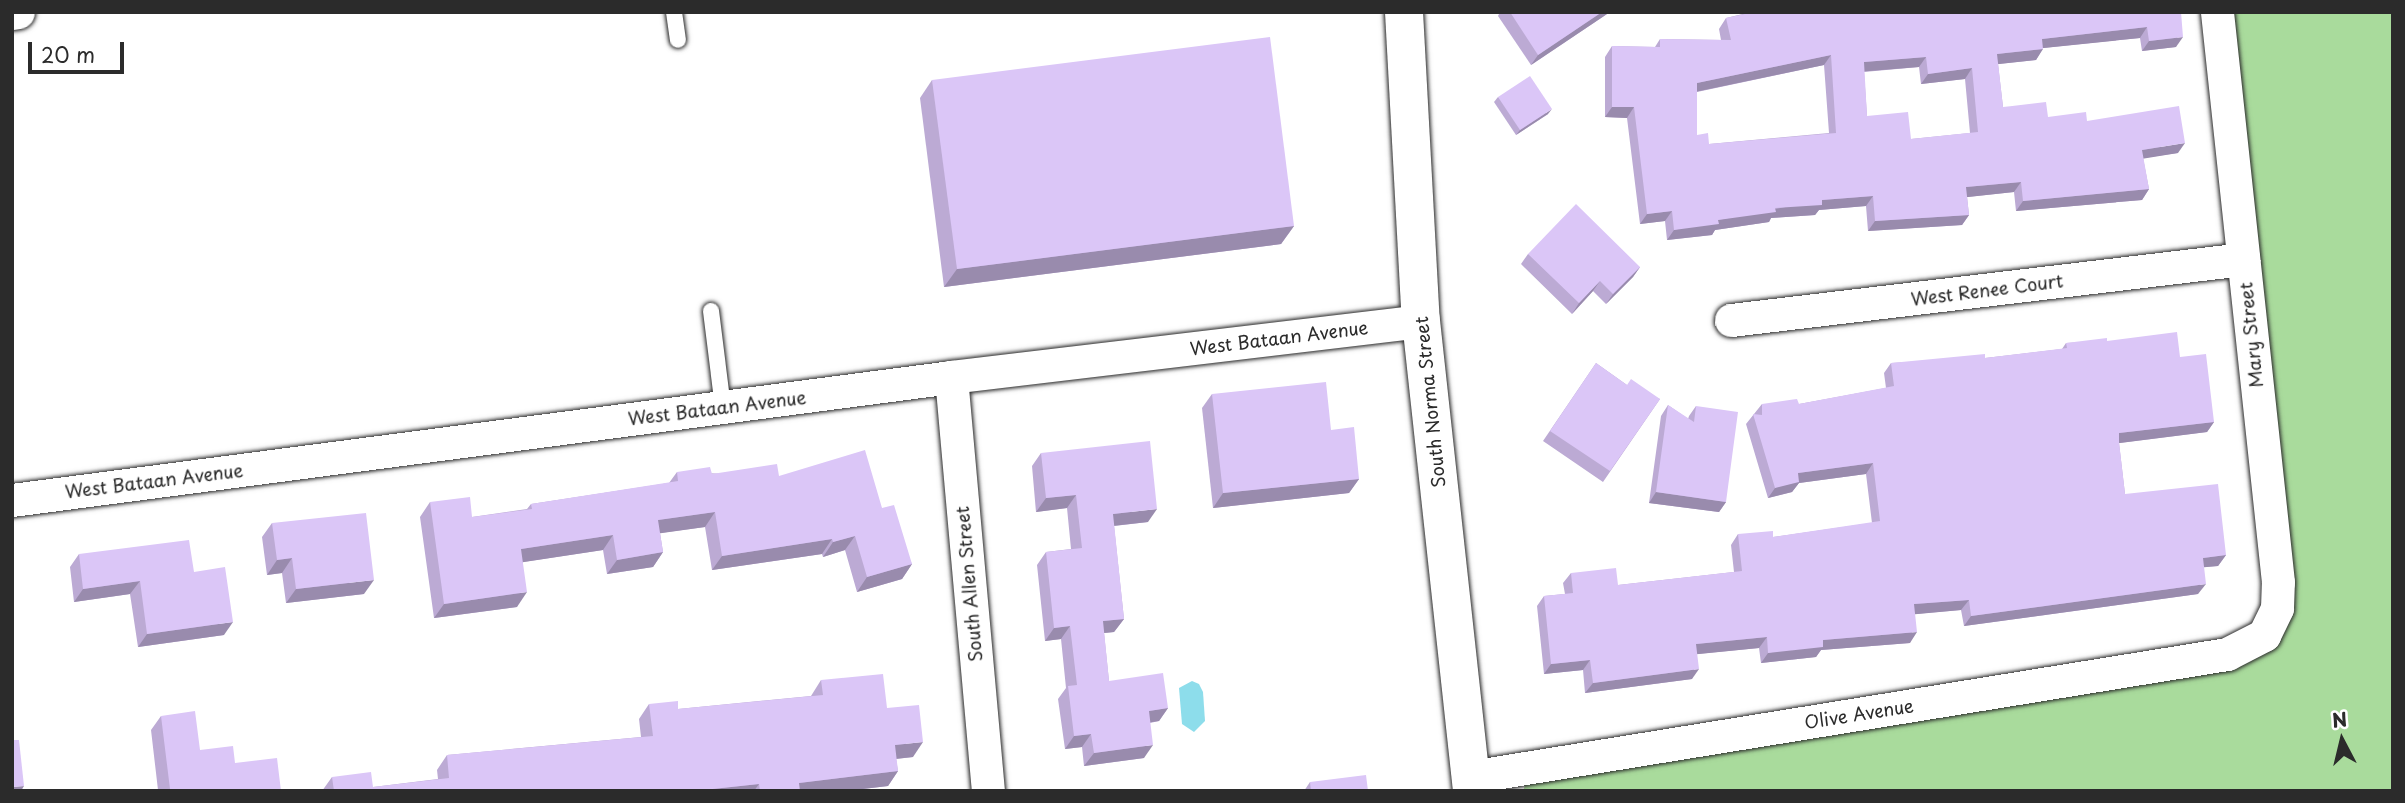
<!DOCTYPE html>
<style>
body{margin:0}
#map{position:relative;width:2405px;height:803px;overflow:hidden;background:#fff;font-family:"Playpen Sans",sans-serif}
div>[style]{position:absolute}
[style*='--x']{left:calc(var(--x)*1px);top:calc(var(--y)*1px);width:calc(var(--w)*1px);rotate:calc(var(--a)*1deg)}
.green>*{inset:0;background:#a9db9c}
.water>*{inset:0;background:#8dddeb}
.roads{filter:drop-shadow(0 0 2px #2b2b2b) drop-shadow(0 0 2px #2b2b2b)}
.service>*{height:16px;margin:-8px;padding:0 8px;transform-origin:8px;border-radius:8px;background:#fff}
.minor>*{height:33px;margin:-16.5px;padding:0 16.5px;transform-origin:16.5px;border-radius:16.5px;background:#fff}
.tertiary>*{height:38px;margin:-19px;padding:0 19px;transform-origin:19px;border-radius:19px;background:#fff}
.wall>*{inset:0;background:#bcaad4}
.shaded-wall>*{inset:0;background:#998bad}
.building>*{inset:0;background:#dbc6f7}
span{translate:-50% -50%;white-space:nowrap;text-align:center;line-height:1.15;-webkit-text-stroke:6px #fff;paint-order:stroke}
.street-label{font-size:18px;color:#2b2b2b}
.frame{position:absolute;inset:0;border:14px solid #2b2b2b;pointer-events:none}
.north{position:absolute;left:2307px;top:705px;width:70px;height:70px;-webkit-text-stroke:5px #fff;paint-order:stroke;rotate:353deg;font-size:19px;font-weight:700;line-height:28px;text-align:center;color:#2b2b2b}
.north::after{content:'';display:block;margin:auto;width:24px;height:32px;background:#2b2b2b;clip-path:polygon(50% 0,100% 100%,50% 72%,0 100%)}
.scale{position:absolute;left:28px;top:42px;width:96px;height:32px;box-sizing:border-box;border:4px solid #2b2b2b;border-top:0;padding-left:9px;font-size:21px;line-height:24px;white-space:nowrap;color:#2b2b2b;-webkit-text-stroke:5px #fff;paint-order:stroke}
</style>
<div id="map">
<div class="green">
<i style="clip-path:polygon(2226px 12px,2393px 12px,2393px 791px,1523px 791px,1529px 774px,2252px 643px,2286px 615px)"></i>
</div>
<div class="water">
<i style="clip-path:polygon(1192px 681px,1199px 684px,1203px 692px,1205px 721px,1194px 732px,1182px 724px,1179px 688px)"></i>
</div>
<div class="roads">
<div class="service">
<i style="--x:674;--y:12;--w:28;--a:82"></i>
<i style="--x:711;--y:311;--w:97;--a:82.9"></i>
</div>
<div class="minor">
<i style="--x:12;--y:13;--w:6;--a:-9"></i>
<i style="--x:1731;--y:320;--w:516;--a:-6.79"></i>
<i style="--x:951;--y:377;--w:416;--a:84.9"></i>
<i style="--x:12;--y:500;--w:947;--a:-7.46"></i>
<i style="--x:951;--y:377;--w:473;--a:-6.8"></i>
<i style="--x:1470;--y:777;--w:767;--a:-9.23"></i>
<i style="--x:2227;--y:654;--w:42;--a:-27.2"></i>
<i style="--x:2264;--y:635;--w:30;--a:-64"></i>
<i style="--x:2277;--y:608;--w:26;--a:-88"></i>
<i style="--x:2278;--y:582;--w:573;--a:-96.11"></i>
</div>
<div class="tertiary">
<i style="--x:1404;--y:12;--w:309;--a:86.9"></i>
<i style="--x:1421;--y:321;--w:473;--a:83.8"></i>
</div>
</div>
<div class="wall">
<i style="clip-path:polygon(1500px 12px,1610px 12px,1531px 65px,1498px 16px)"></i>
<i style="clip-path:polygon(evenodd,1751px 12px,2181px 12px,2176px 47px,2142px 51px,2140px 38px,2043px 48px,2036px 60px,1998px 64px,2003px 107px,2048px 117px,2087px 121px,2178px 153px,2143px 158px,2149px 189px,2142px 200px,2016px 211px,2014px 192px,1967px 197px,1969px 215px,1962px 225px,1868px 231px,1866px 206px,1819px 210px,1815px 215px,1771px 218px,1769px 222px,1715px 230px,1712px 235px,1667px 240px,1665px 221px,1640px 224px,1627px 118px,1605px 117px,1605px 57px,1612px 46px,1655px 47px,1660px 39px,1721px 40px,1719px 29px,1726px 18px,1751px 12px,1824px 65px,1829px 133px,1709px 144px,1697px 135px,1697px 92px,1824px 65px,1751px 12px,1919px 67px,1921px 84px,1965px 79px,1970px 133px,1911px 139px,1867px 116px,1864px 72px,1919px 67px)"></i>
<i style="clip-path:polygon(932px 80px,1294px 226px,1281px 244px,944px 287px,920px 98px)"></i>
<i style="clip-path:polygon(1498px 97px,1548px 114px,1516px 135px,1494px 102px)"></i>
<i style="clip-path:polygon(1528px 254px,1640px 267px,1633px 277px,1606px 304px,1593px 291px,1572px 314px,1521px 264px)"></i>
<i style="clip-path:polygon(2107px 341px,2180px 357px,2214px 422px,2207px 432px,2119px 443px,2125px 494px,2226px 555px,2218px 566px,2204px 567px,2198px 594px,1964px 626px,1961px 610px,1915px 614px,1910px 643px,1821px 650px,1816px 657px,1761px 663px,1759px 648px,1697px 654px,1692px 679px,1585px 693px,1583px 670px,1544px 674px,1537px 606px,1544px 596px,1565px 594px,1563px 583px,1571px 573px,1618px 585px,1734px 572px,1731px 545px,1738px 534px,1773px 537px,1872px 523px,1866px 474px,1799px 483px,1792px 492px,1768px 498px,1746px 424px,1762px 404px,1799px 404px,1886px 388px,1884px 373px,1891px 363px,1985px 358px,2062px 349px,2066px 343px)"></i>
<i style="clip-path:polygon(1596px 363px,1627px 385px,1660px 399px,1603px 482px,1543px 441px)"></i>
<i style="clip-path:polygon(1212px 394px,1331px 430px,1359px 479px,1349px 493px,1213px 508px,1202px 408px)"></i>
<i style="clip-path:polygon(1668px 405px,1688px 419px,1689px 416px,1696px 406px,1726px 502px,1719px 512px,1649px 503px,1661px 416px)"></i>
<i style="clip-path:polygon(1041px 453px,1148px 522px,1114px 526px,1124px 619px,1114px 632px,1104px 633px,1109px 681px,1168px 708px,1159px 721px,1150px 723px,1144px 758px,1084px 766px,1082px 747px,1065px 749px,1058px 699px,1066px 688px,1061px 639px,1045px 641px,1037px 565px,1046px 552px,1071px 549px,1067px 508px,1036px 512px,1032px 466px)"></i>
<i style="clip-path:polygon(677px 472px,779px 476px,882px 508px,912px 564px,902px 579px,857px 592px,845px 550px,823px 557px,822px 554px,712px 570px,705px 527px,660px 533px,663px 552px,653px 567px,607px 574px,603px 550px,523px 562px,517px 607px,434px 618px,420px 517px,430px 502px,472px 517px,527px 509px,531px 504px,669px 483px)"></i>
<i style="clip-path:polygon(272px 523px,364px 594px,286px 603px,282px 573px,267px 575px,262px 537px)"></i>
<i style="clip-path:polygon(79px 554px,194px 572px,224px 635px,138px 647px,130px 594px,74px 602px,70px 567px)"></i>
<i style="clip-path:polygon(821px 680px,887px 708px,913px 757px,896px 759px,898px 771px,888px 786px,846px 791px,322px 791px,332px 777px,373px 787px,438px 779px,437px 770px,447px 755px,641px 737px,639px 719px,649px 704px,678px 709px,811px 696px)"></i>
<i style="clip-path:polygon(161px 716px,200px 750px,235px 763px,281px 791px,158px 790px,151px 730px)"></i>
<i style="clip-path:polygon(1310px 782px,1368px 791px,1304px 791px)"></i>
</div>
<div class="shaded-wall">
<i style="clip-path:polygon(1602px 12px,1610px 12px,1531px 65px,1538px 55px)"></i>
<i style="clip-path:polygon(2147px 27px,2140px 38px,2034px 49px,2042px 39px)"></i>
<i style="clip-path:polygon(2183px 37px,2176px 47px,2142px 51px,2149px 41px)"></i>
<i style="clip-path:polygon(2043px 49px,2036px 60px,1990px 65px,1997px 54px)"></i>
<i style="clip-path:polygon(1831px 55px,1824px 65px,1690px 93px,1697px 83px)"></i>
<i style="clip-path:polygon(1926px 57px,1919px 67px,1857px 72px,1864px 62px)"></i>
<i style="clip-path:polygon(1972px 68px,1965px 79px,1921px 84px,1928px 74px)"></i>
<i style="clip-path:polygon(1612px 107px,1634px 107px,1627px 118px,1605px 117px)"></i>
<i style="clip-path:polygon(1552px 109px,1548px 114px,1516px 135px,1520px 130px)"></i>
<i style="clip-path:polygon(2185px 143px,2178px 153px,2135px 160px,2142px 150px)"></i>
<i style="clip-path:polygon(2021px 182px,2014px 192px,1959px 198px,1966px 187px)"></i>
<i style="clip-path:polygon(2149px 189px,2142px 200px,2016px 211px,2023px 201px)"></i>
<i style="clip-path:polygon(1873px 196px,1866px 206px,1819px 210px,1815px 215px,1771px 218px,1769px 222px,1715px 230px,1712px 235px,1667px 240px,1674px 230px,1718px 220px,1822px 200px)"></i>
<i style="clip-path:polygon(1672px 211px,1665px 221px,1640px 224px,1647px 214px)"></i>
<i style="clip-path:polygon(1969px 215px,1962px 225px,1868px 231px,1875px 221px)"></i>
<i style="clip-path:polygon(1294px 226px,1281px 244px,944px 287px,957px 269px)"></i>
<i style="clip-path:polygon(1640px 267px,1633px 277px,1606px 304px,1613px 294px)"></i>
<i style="clip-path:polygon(1600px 281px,1593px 291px,1572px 314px,1579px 303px)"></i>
<i style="clip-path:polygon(2214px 422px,2207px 432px,2112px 444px,2119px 433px)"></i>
<i style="clip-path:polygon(1873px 463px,1866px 474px,1799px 483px,1792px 492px,1768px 498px,1775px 488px,1798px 473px)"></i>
<i style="clip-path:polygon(1359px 479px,1349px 493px,1213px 508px,1223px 493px)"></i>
<i style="clip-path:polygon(1656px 492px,1726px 502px,1719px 512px,1649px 503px)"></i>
<i style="clip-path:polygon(1076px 495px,1067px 508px,1036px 512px,1046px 498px)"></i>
<i style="clip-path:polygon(1157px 509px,1148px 522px,1103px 527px,1113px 514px)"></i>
<i style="clip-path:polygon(715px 512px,705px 527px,648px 535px,658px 520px)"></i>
<i style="clip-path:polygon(613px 535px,603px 550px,511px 564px,521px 549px)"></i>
<i style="clip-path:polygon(855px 536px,845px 550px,823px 557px,833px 542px)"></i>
<i style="clip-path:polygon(832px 539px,822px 554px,712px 570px,722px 556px)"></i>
<i style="clip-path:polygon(663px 552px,653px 567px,607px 574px,617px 560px)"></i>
<i style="clip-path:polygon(2226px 555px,2218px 566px,2196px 568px,2203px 558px)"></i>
<i style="clip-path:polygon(292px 558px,282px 573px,267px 575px,277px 560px)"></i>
<i style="clip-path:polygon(912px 564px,902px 579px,857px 592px,867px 577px)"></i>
<i style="clip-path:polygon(374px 580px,364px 594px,286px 603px,296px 589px)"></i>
<i style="clip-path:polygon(140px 581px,130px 594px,74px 602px,83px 589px)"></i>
<i style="clip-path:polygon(2206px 584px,2198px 594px,1964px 626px,1971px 616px)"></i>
<i style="clip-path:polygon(527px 592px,517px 607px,434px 618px,444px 604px)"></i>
<i style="clip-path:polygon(1969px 600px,1961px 610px,1907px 615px,1914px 604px)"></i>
<i style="clip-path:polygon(1124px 619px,1114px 632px,1094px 634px,1103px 621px)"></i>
<i style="clip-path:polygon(233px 622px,224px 635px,138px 647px,147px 634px)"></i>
<i style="clip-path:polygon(1070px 626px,1061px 639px,1045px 641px,1054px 628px)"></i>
<i style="clip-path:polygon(1917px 632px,1910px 643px,1821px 650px,1816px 657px,1761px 663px,1768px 653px,1823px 640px)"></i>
<i style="clip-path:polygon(1767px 637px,1759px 648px,1689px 655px,1696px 644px)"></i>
<i style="clip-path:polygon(1590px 660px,1583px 670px,1544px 674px,1551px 664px)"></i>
<i style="clip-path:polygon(1699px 669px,1692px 679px,1585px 693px,1593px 683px)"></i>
<i style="clip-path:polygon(1168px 708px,1159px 721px,1139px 724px,1149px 711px)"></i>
<i style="clip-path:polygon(1091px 734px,1082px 747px,1065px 749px,1074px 736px)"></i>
<i style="clip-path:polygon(923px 742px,913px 757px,885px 760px,895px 745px)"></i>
<i style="clip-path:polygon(1153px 745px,1144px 758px,1084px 766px,1094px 753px)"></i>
<i style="clip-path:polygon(898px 771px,888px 786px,846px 791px,794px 791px,799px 783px)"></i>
<i style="clip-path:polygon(759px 784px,754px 791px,694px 791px)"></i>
<i style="clip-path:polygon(24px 786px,21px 791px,12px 791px,12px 787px)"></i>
</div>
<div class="building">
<i style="clip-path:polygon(1510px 12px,1602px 12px,1538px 55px)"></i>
<i style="clip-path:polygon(evenodd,1754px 12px,2181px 12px,2183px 37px,2149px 41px,2147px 27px,2042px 39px,2043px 49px,1997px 54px,2003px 107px,2046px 102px,2048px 117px,2086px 112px,2087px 121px,2179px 106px,2185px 143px,2142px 150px,2149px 189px,2023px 201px,2021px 182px,1966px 187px,1969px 215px,1875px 221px,1873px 196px,1822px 200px,1822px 205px,1775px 208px,1776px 212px,1718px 220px,1719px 224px,1674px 230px,1672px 211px,1647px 214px,1634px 107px,1612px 107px,1612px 46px,1660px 47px,1660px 39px,1731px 40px,1726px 18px,1754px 12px,1831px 55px,1836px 133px,1709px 144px,1708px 133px,1697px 135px,1697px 83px,1831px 55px,1754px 12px,1926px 57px,1928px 74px,1972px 68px,1978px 132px,1911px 139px,1908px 112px,1867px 116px,1864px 62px,1926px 57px)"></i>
<i style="clip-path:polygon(1270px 37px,1294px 226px,957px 269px,932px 80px)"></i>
<i style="clip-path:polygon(1530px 76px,1552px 109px,1520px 130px,1498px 97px)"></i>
<i style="clip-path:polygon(1576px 204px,1640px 267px,1613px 294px,1600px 281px,1579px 303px,1528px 254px)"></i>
<i style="clip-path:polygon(2177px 332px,2180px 357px,2206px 354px,2214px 422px,2119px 433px,2119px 442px,2125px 494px,2218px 484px,2226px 555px,2203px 558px,2206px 584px,1971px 616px,1969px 600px,1914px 604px,1917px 632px,1823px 640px,1823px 647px,1768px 653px,1767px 637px,1696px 644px,1699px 669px,1593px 683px,1590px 660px,1551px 664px,1544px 596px,1573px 593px,1571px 573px,1616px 568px,1618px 585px,1742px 571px,1738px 534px,1773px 531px,1773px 537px,1880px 521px,1873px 463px,1798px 473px,1799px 482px,1775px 488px,1753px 414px,1762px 415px,1762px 404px,1797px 399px,1799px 404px,1894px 386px,1891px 363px,1985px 354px,1985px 358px,2067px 348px,2066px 343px,2107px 338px,2107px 341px)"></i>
<i style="clip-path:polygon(1596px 363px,1627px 385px,1631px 379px,1660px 399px,1610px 471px,1550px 431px)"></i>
<i style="clip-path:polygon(1326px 382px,1331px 430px,1354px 427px,1359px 479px,1223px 493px,1212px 394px)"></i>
<i style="clip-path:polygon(1668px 405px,1694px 422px,1696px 406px,1738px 412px,1726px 502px,1656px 492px)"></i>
<i style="clip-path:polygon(1150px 441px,1157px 509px,1113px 514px,1124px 619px,1103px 621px,1109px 681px,1163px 673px,1168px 708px,1149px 711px,1153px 745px,1094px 753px,1091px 734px,1074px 736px,1068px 686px,1077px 685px,1070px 626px,1054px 628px,1046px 552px,1082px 548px,1076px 495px,1046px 498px,1041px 453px)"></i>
<i style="clip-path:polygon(865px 450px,882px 508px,894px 505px,912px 564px,867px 577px,855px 536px,833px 542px,832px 539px,722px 556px,715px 512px,658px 520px,663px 552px,617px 560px,613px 535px,521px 549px,527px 592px,444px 604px,430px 502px,470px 497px,472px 517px,532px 509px,531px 504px,678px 481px,677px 472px,710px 467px,712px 474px,777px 464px,779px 476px)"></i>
<i style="clip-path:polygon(366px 513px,374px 580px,296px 589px,292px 558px,277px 560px,272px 523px)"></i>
<i style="clip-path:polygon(189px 540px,194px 572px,225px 567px,233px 622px,147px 634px,140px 581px,83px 589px,79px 554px)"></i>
<i style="clip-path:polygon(883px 674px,887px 708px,919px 705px,923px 742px,895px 745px,898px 771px,799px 783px,800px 791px,760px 791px,759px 784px,694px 791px,334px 791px,332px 777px,371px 772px,373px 787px,449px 778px,447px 755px,653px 736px,649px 704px,678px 701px,678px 709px,823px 695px,821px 680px)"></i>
<i style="clip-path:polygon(195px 711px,200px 750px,233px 746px,235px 763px,277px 758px,281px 791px,153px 791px,170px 789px,161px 716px)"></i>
<i style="clip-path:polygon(12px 740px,19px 740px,24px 786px,12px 787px)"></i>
<i style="clip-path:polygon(1366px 775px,1368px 791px,1311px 791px,1310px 782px)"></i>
</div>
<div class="street-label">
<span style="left:1987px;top:290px;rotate:-7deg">West Renee Court</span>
<span style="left:2251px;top:335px;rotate:-96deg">Mary Street</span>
<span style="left:1279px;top:338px;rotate:-7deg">West Bataan Avenue</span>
<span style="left:1430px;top:402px;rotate:-96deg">South Norma Street</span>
<span style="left:717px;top:408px;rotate:-7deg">West Bataan Avenue</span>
<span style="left:154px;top:481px;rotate:-7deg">West Bataan Avenue</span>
<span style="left:969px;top:584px;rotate:-95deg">South Allen Street</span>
<span style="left:1859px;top:714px;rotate:-9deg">Olive Avenue</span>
</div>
<div class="frame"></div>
<div class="north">N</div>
<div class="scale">20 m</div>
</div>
